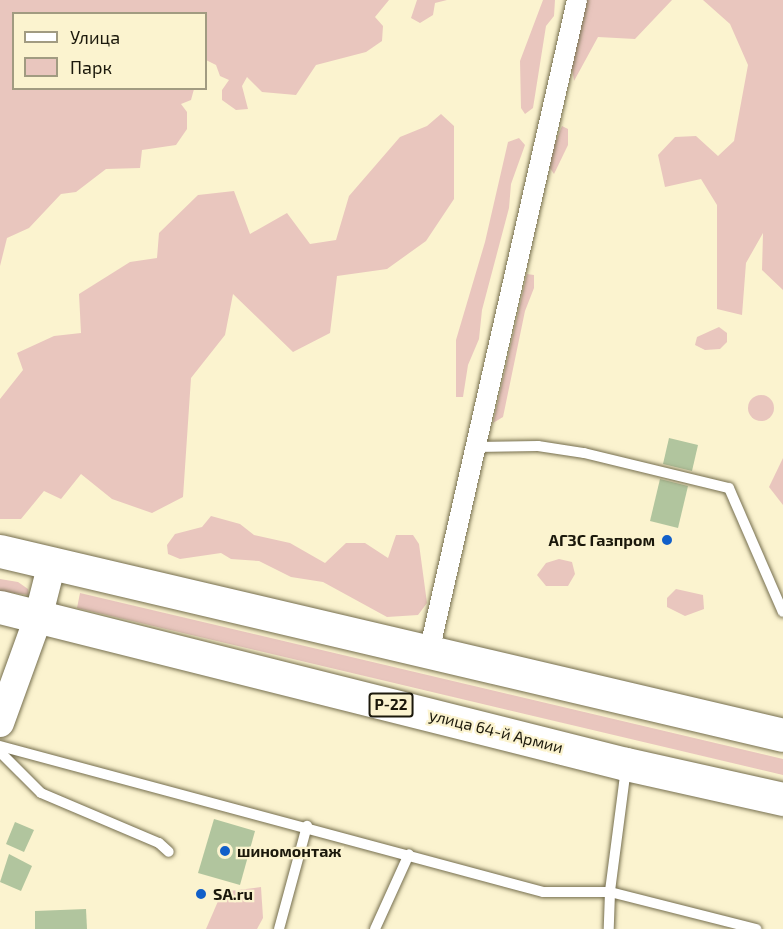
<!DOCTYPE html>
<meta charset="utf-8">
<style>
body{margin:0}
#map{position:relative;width:783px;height:929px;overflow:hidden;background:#fbf3cf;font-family:"Exo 2",sans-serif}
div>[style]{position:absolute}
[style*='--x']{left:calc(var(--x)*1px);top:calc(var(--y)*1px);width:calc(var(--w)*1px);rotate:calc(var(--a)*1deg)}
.green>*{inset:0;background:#e9c6be}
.round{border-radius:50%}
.building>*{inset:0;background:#b1c59e}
.roads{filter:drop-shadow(0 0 2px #756e4e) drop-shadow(0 0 2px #756e4e)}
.service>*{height:10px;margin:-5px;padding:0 5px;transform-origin:5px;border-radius:5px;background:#fff}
.minor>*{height:20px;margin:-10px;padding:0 10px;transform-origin:10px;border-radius:10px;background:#fff}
.secondary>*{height:28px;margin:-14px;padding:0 14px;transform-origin:14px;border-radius:14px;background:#fff}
.trunk>*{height:33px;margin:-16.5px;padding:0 16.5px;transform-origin:16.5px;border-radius:16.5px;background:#fff}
.dots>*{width:16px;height:16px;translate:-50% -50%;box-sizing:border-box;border:3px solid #fbf3cf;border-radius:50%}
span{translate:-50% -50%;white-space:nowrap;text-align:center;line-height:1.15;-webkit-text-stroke:4.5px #fbf3cf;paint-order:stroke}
.shield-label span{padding:2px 4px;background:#fbf3cf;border:2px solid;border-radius:4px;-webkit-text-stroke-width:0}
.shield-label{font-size:15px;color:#1b180b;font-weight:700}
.poi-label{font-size:16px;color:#1b180b;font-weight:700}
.right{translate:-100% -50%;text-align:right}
.left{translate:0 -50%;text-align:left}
.street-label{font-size:16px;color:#1b180b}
.legend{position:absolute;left:12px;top:12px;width:195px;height:78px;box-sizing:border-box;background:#fbf3cf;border:2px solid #a19b81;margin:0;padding:8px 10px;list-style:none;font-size:18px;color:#1b180b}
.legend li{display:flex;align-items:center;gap:12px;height:30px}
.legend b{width:30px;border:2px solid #a19b81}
</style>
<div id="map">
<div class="green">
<i style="clip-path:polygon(0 0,389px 0,375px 17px,383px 26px,382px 41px,366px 52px,316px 65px,296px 95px,262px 92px,247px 77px,242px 86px,248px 109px,236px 110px,222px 100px,222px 90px,229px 80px,220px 76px,216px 65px,206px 60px,206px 14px,14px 14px,14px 88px,194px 89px,191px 100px,181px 104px,187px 112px,187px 129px,176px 145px,142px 150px,140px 168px,106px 169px,76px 192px,61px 194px,29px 228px,7px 238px,0 266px)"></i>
<i style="clip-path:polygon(417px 0,447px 0,435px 3px,433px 15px,420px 23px,411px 18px)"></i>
<i style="clip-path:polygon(543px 0,555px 0,554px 16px,546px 26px,533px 108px,525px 114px,521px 108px,520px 61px)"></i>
<i style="clip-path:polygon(584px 0,672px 0,635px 39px,598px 37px,574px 81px,571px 61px)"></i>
<i style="clip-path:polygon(703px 0,783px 0,783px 290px,762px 270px,763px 233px,746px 263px,742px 315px,717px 309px,717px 205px,701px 179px,665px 187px,658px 155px,675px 137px,696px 136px,718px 156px,734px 141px,748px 65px,730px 24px)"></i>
<i style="clip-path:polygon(441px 114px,454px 126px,454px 199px,426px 241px,387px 269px,337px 276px,330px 333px,293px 352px,233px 294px,225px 335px,191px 378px,183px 497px,152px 513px,112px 499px,81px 474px,61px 499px,44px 491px,21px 519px,0 519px,0 399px,23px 370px,17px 353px,54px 336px,81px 333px,79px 294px,130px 262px,157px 258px,159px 233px,198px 195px,234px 191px,250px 234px,287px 213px,310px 244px,336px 240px,349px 196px,400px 137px,427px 126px)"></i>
<i style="clip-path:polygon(562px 126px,568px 129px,568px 145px,554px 174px,550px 168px,553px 149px)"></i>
<i style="clip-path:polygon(519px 138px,525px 145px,511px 184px,509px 208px,482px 310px,479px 339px,468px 365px,463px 397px,456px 397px,456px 340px,485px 242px,508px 142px)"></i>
<i style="clip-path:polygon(527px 274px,534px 275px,534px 288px,525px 311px,503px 417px,493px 423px)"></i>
<i style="clip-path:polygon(719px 327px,727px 333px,727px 342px,720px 349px,705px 350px,695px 345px,697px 337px)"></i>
<i class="round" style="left:748px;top:395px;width:26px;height:26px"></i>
<i style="clip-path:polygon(783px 458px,783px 505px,769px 487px)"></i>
<i style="clip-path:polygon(211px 516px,240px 524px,254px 535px,290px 543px,325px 563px,346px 543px,365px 543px,388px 558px,396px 535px,413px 535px,419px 544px,427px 603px,418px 615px,387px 617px,323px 582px,291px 577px,259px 561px,231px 559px,221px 553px,180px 559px,168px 554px,167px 545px,175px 534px,202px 527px)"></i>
<i style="clip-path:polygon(559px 559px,572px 562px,575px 574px,568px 586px,546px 586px,537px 575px,546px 563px)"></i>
<i style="clip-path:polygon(0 579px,18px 582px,28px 589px,29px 595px,0 591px)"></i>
<i style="clip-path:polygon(676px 589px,703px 595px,704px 609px,685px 616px,667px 607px,667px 598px)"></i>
<i style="clip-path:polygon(80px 593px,783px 759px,783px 775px,77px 608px)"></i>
<i style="clip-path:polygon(261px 887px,263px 918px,257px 929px,206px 929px,222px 892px)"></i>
</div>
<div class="building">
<i style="clip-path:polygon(669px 438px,698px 445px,692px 471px,663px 464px)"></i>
<i style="clip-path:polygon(660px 479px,688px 486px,678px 528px,650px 521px)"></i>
<i style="clip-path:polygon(214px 819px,255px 831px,240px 885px,198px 873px)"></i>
<i style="clip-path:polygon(15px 822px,34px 830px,24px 852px,6px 844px)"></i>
<i style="clip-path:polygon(9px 854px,32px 866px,21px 891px,0 882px)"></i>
<i style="clip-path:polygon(86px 909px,87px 929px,35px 929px,35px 911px)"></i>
</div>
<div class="roads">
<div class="service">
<i style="--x:476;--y:447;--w:62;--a:-0.9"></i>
<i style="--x:538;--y:446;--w:47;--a:8.7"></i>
<i style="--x:584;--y:453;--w:149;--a:13.6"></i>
<i style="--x:729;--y:488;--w:135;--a:66.5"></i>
<i style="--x:0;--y:746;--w:562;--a:15.05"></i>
<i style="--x:543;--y:892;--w:67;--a:0"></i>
<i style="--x:610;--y:892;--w:37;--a:92"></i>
<i style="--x:0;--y:752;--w:58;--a:45"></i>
<i style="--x:41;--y:793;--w:128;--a:23"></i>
<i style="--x:159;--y:843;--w:13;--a:42"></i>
<i style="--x:626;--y:768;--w:125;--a:97.4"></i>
<i style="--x:610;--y:892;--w:151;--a:14.2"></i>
<i style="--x:279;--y:929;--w:107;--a:-74.8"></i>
<i style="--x:375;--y:929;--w:82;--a:-65.6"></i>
</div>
<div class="minor">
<i style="--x:429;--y:652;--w:669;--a:-77.21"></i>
</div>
<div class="secondary">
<i style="--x:0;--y:723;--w:112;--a:-70.1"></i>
<i style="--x:38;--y:618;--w:57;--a:-75.7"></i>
</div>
<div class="trunk">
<i style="--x:0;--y:551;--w:804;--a:13.22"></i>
<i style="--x:0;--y:607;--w:645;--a:14.08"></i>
<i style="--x:626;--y:764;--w:161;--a:12.6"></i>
</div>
</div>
<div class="dots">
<i style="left:667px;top:540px;background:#115fc9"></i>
<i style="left:225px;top:851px;background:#115fc9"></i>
<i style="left:201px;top:894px;background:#115fc9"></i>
</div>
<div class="shield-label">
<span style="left:391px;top:705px">Р-22</span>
</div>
<div class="poi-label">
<span class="right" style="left:655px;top:540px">АГЗС Газпром</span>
<span class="left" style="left:237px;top:851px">шиномонтаж</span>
<span class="left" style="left:213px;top:894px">SA.ru</span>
</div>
<div class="street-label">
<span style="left:496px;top:731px;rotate:14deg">улица 64-й Армии</span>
</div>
<ul class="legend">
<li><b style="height:8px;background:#fff"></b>Улица</li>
<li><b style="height:16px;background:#e9c6be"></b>Парк</li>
</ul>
</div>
